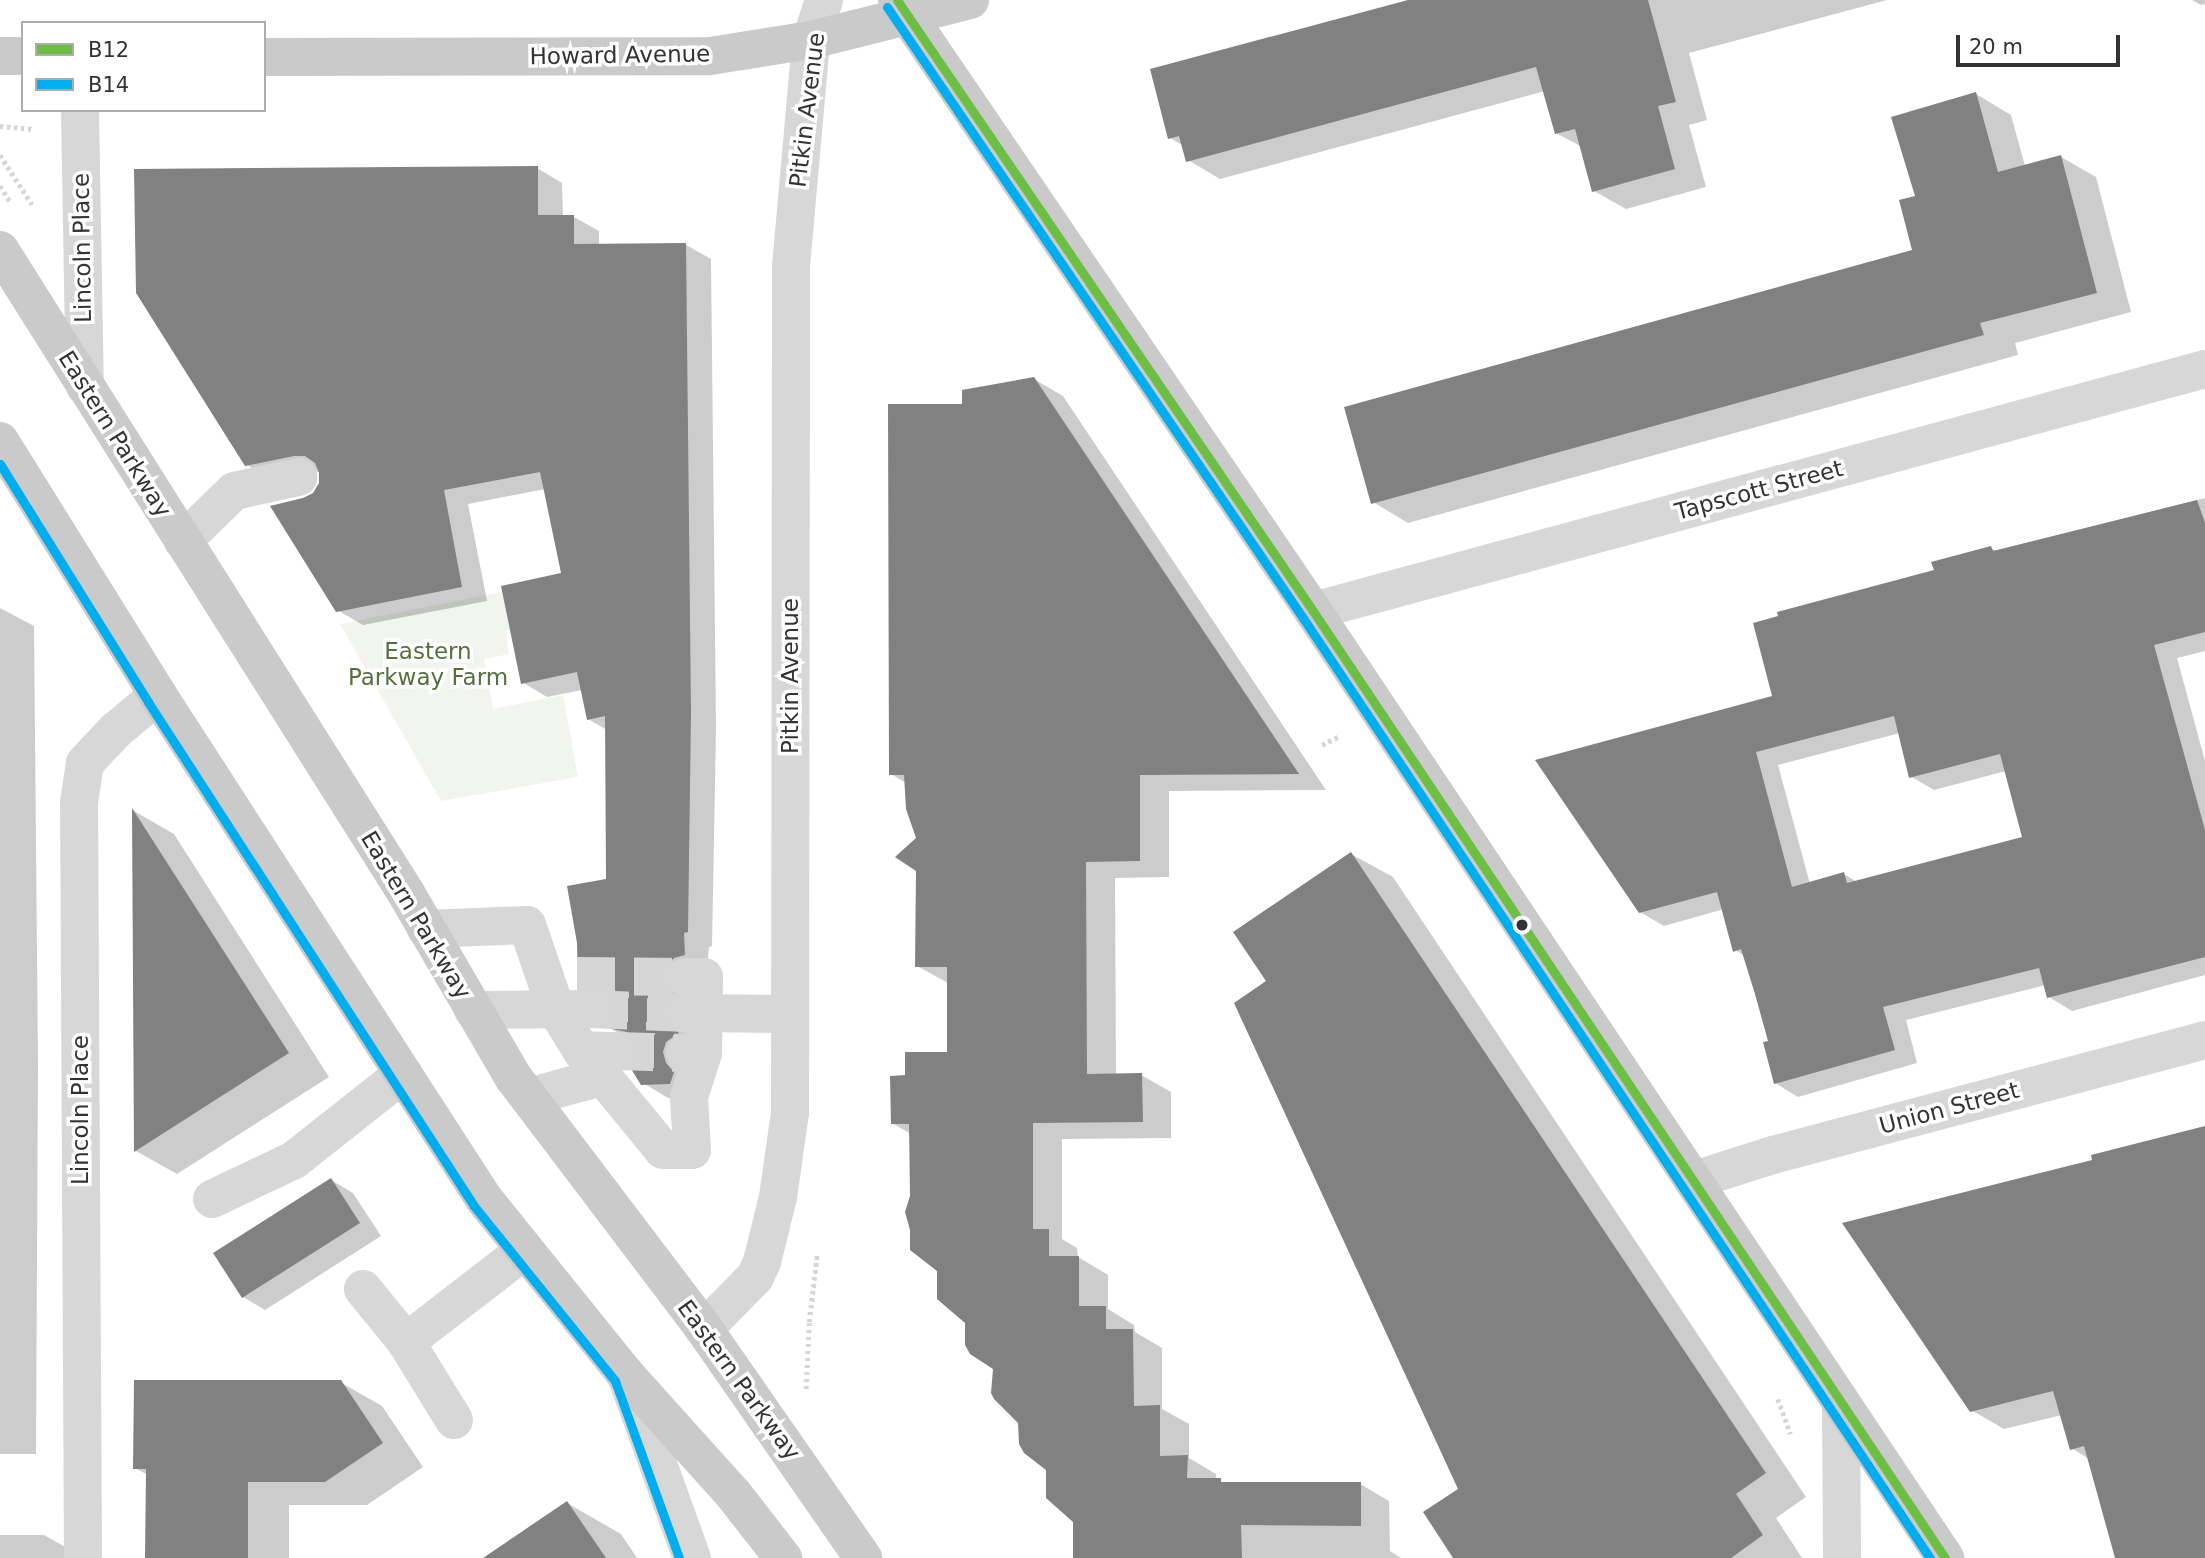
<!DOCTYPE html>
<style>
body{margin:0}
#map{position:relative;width:2205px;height:1558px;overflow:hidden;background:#fff;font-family:"DejaVu Sans",sans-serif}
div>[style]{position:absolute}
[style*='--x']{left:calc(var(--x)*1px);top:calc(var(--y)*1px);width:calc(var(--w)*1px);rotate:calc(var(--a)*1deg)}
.green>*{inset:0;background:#f1f5ed}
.shadow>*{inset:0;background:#0003}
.building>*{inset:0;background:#818181}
.minor-tunnel>*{height:38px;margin-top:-19px;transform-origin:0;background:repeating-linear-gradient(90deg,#d6d6d6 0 38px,transparent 0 57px)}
.path>*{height:4.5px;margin-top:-2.25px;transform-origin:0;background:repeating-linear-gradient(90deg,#d6d6d6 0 3.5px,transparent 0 7px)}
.minor>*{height:38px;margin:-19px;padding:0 19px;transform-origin:19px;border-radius:19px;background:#d7d7d7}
.major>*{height:38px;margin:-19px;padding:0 19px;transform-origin:19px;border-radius:19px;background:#cacaca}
.bus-1>*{height:9px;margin:-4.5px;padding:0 4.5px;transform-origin:4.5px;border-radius:4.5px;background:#6cbe45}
.bus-2>*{height:9px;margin:-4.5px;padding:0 4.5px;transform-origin:4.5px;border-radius:4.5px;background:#00aeef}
.dots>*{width:19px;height:19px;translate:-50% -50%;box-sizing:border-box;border:4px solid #fff;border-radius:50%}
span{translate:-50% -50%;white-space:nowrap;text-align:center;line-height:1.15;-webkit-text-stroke:7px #fff;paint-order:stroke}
.street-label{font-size:23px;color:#333}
.park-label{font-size:23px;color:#56703f}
.legend{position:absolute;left:21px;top:21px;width:245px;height:91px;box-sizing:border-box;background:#fff;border:2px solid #adadad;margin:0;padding:9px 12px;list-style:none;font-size:21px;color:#333}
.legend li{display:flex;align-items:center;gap:14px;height:35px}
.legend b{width:35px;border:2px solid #adadad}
.scale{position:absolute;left:1956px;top:35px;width:164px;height:32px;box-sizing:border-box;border:4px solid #333;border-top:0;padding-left:9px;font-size:21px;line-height:24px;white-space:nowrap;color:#333;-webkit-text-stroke:5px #fff;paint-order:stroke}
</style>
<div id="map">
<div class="green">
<i style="clip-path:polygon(516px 589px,523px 627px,506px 631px,509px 654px,484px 659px,493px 709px,563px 695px,578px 777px,441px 801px,340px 624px)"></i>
</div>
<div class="shadow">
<i style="clip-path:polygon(1414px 0,1887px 0,1689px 53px,1707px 120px,1689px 125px,1706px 187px,1626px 209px,1594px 191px,1582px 147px,1556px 133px,1545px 91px,1220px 179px,1188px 160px,1184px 146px,1170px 138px)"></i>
<i style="clip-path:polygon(2192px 0,2205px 0,2205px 4px,2201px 5px)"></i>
<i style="clip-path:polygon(1976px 94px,2011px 115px,2025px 166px,2061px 157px,2096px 177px,2131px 312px,2015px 343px,2018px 355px,1408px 523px,1373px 502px,1915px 251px,1917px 197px)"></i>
<i style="clip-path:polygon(537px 168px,562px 183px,563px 217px,574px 217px,599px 231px,599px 245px,686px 245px,711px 259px,716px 728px,712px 946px,709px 947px,695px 1098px,668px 1098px,643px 1083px,637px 1042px,605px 1026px,614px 1010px,611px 1001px,579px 986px,608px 880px,607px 730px,588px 719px,582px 690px,547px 697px,522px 682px,564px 574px,545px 489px,468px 504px,487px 601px,363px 625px,337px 610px,272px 507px,313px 495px,321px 483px,321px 471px,272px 480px,247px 465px)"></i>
<i style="clip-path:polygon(1034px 379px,1063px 396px,1326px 790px,1169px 791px,1169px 877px,1115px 878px,1116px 1075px,1141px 1075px,1171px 1092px,1171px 1138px,1062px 1139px,1062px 1239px,1077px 1248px,1078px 1257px,1108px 1275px,1108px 1309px,1134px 1325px,1135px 1332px,1162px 1348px,1162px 1409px,1189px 1424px,1189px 1458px,1216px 1474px,1216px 1480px,1227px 1484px,1360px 1484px,1389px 1501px,1390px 1551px,1401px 1558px,1089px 1558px,1075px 1521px,939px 1270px,912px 1196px,911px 1134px,892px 1123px,906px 1077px,949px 1054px,948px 983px,917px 966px,918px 839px,906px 783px,891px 774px,964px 406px)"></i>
<i style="clip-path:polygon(evenodd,2205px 498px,2205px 651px,2177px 658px,2205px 761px,2205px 975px,2072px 1011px,2049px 997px,2046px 985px,1906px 1020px,1917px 1063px,1798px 1097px,1775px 1083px,1770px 1042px,1745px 956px,1735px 950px,1724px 909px,1664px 926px,1640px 912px,1775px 698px,1936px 572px,1991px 548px,1998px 552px,2205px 498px,1900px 733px,1910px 776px,1934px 790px,2006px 771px,2024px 838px,1857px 882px,1844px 874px,1810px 884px,1778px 765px,1900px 733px)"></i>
<i style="clip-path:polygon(0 608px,34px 626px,38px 1063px,36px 1454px,0 1454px)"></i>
<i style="clip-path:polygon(134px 811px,174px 834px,329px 1077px,177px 1174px,136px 1151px)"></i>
<i style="clip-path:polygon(1351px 854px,1393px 877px,1806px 1497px,1776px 1518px,1802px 1558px,1456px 1558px,1461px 1489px,1268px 982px)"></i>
<i style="clip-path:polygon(2205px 1128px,2205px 1558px,2117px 1558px,2089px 1459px,2071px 1448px,2062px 1415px,2004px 1429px,1971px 1410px,2094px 1161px)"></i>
<i style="clip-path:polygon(331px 1180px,353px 1193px,381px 1236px,265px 1310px,243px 1297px)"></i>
<i style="clip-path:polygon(340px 1382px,382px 1406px,423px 1467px,367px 1505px,289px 1505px,289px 1558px,147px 1558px,148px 1475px,135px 1468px)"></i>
<i style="clip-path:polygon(567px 1503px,621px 1534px,637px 1558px,539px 1558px)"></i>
<i style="clip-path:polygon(0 1535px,44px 1535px,67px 1548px,67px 1558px,0 1558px)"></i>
</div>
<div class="building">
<i style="clip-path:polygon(1408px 0,1648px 0,1676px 102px,1658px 106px,1675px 169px,1592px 192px,1575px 129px,1555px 134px,1536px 67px,1186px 162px,1179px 136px,1168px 139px,1150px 69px)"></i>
<i style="clip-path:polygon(1976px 92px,1998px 172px,2061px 155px,2097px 293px,1980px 323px,1984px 335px,1371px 504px,1344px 407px,1912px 250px,1899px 200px,1915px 196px,1891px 117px)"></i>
<i style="clip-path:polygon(538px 166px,538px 215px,574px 215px,574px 244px,686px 243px,691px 712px,688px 932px,684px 933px,685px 955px,674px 958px,666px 967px,663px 976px,666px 987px,674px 996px,665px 1012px,668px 1023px,679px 1033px,666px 1042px,663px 1052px,666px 1063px,674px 1072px,670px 1084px,641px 1085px,630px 1067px,638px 1052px,635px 1040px,627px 1032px,603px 1027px,612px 1009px,608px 997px,600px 990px,578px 987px,577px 943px,567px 886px,606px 879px,605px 716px,587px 720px,577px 672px,521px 684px,501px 586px,561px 573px,540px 472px,444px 490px,462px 587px,336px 612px,270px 506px,303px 498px,313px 493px,319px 483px,319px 473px,315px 463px,305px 456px,294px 456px,245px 466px,136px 293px,134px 169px)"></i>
<i style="clip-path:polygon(1034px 377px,1299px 774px,1140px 775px,1140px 861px,1086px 862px,1087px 1074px,1142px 1073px,1143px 1122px,1033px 1123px,1033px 1229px,1049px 1229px,1049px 1256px,1079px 1256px,1079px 1306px,1106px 1306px,1106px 1329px,1133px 1329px,1134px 1406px,1160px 1405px,1160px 1456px,1188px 1455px,1187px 1478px,1221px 1478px,1221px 1482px,1361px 1482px,1361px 1526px,1241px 1525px,1242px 1558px,1073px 1558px,1073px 1522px,1046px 1498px,1046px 1470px,1024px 1453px,1019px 1444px,1018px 1423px,994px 1399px,991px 1393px,993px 1369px,970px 1354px,965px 1345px,965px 1323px,937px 1299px,937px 1271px,910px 1250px,910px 1230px,905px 1212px,910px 1196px,909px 1124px,891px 1124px,890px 1076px,905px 1075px,905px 1052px,947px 1052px,947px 967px,915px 967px,916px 871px,895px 857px,916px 838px,906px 809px,904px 775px,889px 775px,888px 404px,962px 404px,962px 390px)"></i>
<i style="clip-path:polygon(evenodd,2197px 500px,2205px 523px,2205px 632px,2154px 645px,2205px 830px,2205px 957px,2047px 998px,2039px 968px,1883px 1007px,1895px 1050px,1774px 1084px,1763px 1042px,1768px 1041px,1755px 994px,1741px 949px,1733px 952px,1717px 892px,1639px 913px,1535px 760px,1772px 696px,1753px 623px,1778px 616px,1777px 612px,1934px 570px,1931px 562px,1991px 546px,1993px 551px,2197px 500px,1894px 716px,1909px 778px,2000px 754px,2022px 837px,1847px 883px,1844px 872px,1792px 887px,1756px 752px,1894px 716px)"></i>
<i style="clip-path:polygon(132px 808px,289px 1053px,134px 1152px)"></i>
<i style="clip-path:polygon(1351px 852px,1766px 1473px,1736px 1494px,1763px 1535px,1731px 1558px,1453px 1558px,1423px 1512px,1458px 1489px,1234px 1003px,1266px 981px,1233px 932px)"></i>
<i style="clip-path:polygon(2205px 1126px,2205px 1558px,2115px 1558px,2084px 1446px,2070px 1450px,2053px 1391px,1970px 1412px,1842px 1223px,2092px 1160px,2091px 1155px)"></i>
<i style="clip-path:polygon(331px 1178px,360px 1223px,242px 1298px,213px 1253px)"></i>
<i style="clip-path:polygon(134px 1380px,341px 1380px,383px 1443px,325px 1482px,248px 1482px,248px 1558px,145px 1558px,146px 1469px,133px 1469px)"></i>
<i style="clip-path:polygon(567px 1501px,606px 1558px,483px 1558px)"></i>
</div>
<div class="minor-tunnel">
<i style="--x:577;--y:976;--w:108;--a:0.5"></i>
<i style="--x:590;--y:1009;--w:97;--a:2.4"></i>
<i style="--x:616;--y:1051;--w:69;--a:1.7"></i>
</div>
<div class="path">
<i style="--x:0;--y:126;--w:34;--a:5"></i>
<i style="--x:0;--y:155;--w:59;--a:56.9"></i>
<i style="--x:0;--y:186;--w:20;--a:57"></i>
<i style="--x:1322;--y:745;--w:18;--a:-27"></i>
<i style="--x:806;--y:1389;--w:67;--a:-87.4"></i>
<i style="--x:809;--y:1322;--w:68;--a:-83.3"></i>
<i style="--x:1778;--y:1399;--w:37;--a:70"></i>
</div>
<div class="minor">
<i style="--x:80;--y:110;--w:276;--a:89"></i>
<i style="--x:183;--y:541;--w:71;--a:-44.4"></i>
<i style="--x:234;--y:491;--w:66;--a:-12.3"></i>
<i style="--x:1313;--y:611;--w:924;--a:-15.18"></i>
<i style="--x:426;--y:929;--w:101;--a:-2.3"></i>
<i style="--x:527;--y:925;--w:89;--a:71"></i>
<i style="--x:556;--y:1009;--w:48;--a:58.6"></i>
<i style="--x:581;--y:1050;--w:35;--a:2"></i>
<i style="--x:473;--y:1010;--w:117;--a:-0.5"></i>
<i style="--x:687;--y:1013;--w:103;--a:0.6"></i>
<i style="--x:581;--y:1050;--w:129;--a:50.6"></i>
<i style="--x:663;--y:1150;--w:29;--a:0"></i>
<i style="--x:692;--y:1150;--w:53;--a:-93.2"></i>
<i style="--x:689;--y:1097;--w:46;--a:-72.3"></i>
<i style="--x:685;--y:1053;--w:18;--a:0"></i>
<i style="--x:703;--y:1053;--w:76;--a:-89.2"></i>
<i style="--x:704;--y:977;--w:19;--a:180"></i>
<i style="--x:528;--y:1097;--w:77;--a:-15.1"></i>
<i style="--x:1694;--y:1180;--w:83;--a:-17.6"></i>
<i style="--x:1773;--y:1155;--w:447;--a:-14.9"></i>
<i style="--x:212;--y:1199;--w:91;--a:-25.4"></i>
<i style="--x:294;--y:1160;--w:139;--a:-38.3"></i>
<i style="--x:363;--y:1289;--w:68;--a:50.9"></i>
<i style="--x:704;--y:1329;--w:73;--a:-45.6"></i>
<i style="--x:755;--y:1277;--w:17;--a:-65"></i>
<i style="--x:762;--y:1262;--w:67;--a:-76.2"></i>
<i style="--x:778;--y:1197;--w:85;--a:-81.9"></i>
<i style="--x:790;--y:1113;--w:847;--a:-89.93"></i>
<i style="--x:791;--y:266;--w:227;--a:-84.9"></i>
<i style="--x:811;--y:40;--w:42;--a:-72"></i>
<i style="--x:626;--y:1375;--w:195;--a:70.2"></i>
<i style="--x:1841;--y:1404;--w:154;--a:89.6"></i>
<i style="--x:454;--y:1420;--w:92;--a:-121.6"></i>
<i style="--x:406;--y:1342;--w:150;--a:-37.7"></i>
<i style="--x:83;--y:1558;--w:755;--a:-90.3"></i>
<i style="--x:79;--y:803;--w:40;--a:-81.5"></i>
<i style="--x:85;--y:763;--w:44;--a:-46.8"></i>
<i style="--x:115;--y:731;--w:56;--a:-39.9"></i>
</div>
<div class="major">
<i style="--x:897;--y:0;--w:739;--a:55.75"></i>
<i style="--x:1313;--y:611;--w:1139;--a:56.28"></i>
<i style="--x:0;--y:56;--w:23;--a:0"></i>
<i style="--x:264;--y:57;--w:446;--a:-0.1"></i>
<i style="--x:710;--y:56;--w:102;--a:-9"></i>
<i style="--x:811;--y:40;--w:164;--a:-14.1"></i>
<i style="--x:0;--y:250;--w:760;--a:57.73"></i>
<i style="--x:406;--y:893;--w:213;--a:59.8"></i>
<i style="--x:513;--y:1077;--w:316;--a:52.8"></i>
<i style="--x:704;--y:1329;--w:279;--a:55.2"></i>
<i style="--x:0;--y:441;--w:299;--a:58.1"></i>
<i style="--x:158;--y:695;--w:600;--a:57.1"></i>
<i style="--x:484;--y:1199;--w:226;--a:51.1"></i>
<i style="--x:626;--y:1375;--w:161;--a:48"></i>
<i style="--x:734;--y:1495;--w:80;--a:52.1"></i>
</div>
<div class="bus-1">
<i style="--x:897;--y:0;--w:739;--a:55.75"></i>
<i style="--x:1313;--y:611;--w:1139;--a:56.28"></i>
</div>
<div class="bus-2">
<i style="--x:887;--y:7;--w:739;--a:55.75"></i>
<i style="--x:1303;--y:618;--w:1130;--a:56.3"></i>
<i style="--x:0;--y:464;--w:280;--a:58.1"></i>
<i style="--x:148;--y:702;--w:600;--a:57.1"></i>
<i style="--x:474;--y:1206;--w:225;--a:51.1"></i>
<i style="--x:615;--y:1381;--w:188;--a:70.1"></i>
</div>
<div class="dots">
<i style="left:1522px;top:925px;background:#333"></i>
</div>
<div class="street-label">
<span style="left:620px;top:55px;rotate:-1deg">Howard Avenue</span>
<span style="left:807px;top:110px;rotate:-83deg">Pitkin Avenue</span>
<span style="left:82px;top:248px;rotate:-91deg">Lincoln Place</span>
<span style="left:115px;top:434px;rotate:58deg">Eastern Parkway</span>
<span style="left:1759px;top:490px;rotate:-15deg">Tapscott Street</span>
<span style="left:790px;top:676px;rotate:-90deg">Pitkin Avenue</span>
<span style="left:416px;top:915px;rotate:59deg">Eastern Parkway</span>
<span style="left:1949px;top:1108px;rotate:-15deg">Union Street</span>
<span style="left:80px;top:1110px;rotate:-90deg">Lincoln Place</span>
<span style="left:739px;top:1380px;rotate:54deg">Eastern Parkway</span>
</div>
<div class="park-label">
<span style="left:428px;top:664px">Eastern<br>Parkway Farm</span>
</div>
<ul class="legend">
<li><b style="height:9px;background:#6cbe45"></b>B12</li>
<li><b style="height:9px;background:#00aeef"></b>B14</li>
</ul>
<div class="scale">20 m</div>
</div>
